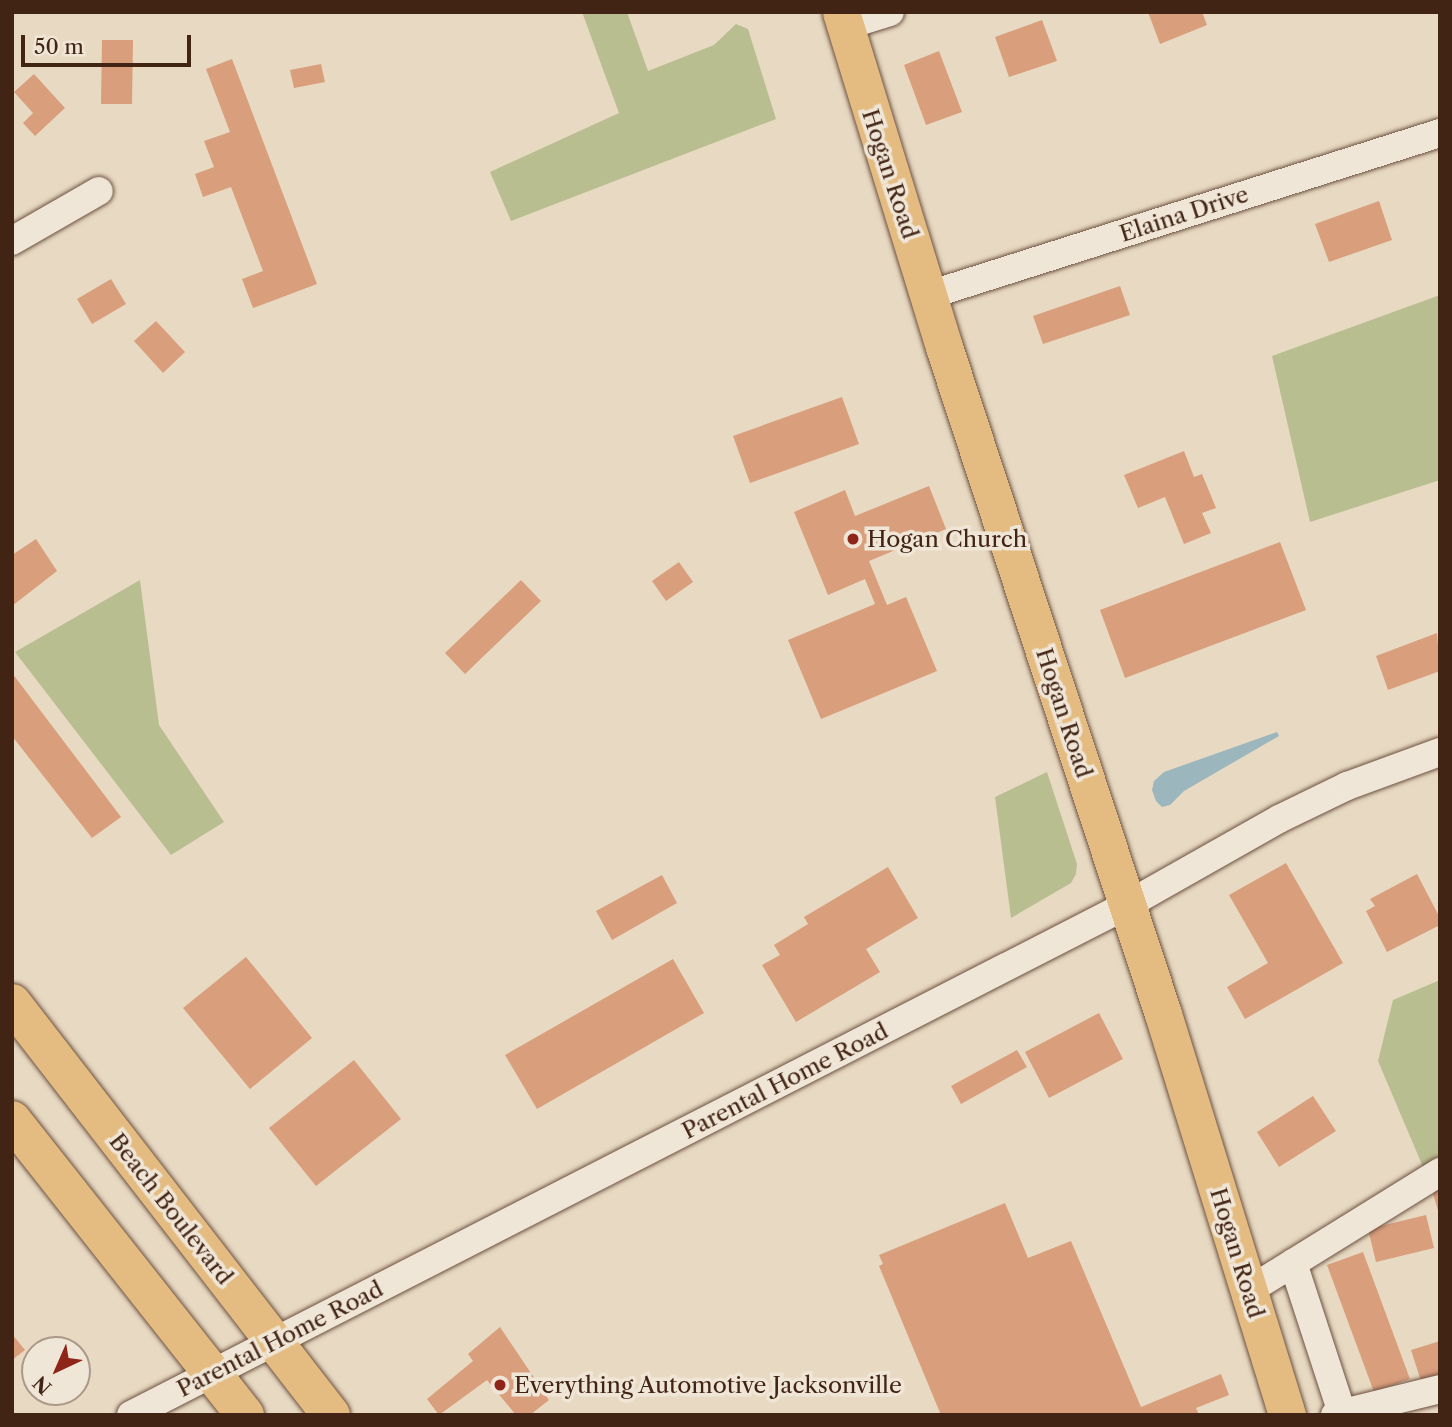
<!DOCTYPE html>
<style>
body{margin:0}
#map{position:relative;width:1452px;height:1427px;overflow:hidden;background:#e8d9c2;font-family:"Libre Caslon Text",serif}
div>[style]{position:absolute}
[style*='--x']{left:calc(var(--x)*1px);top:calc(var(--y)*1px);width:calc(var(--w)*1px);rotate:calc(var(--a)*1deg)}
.green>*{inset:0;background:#b9be90}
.water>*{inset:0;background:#9bb7bd}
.building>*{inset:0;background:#d99e7c}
.roads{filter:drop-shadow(0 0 2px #6c5140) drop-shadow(0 0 2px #6c5140)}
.minor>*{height:28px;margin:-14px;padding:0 14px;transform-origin:14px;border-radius:14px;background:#f0e6d7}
.major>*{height:37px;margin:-18.5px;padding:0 18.5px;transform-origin:18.5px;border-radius:18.5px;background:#e4bc81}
.highway>*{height:38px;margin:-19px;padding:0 19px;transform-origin:19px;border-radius:19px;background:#e4bc81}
.dots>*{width:19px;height:19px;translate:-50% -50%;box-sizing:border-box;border:4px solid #f0e6d7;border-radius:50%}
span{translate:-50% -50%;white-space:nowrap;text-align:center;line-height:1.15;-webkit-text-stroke:7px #f0e6d7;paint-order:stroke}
.street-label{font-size:23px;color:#422414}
.poi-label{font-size:23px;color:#422414}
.left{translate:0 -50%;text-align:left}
.frame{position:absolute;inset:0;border:14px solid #422414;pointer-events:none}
.north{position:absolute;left:21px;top:1336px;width:70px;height:70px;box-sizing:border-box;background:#f0e6d7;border:2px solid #aa9889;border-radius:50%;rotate:224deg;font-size:19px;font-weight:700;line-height:28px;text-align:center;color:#422414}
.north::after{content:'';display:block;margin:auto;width:24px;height:32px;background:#8f2418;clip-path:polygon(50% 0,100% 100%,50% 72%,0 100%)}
.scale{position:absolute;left:21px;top:35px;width:170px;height:32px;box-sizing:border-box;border:4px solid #422414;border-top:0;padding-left:9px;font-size:21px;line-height:24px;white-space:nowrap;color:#422414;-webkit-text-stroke:5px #f0e6d7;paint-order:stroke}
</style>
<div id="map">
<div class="green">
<i style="clip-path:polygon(582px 12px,627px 12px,648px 71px,714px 45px,736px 24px,748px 29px,776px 119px,511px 221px,490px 172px,619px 113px)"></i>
<i style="clip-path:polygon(1440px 295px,1440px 480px,1310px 522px,1272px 356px)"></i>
<i style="clip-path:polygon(140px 580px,159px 725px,224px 822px,171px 855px,15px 652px)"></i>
<i style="clip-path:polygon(1047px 772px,1077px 864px,1076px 874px,1071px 883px,1011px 918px,995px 797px)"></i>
<i style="clip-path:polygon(1440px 980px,1440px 1156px,1423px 1167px,1378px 1061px,1393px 1000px)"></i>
</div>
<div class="water">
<i style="clip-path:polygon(1277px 732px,1279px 736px,1184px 791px,1170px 805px,1162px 807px,1156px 801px,1152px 790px,1154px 781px,1164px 772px)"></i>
</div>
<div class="building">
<i style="clip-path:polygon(1148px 12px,1202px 12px,1207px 25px,1160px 44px)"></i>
<i style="clip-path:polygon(1042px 20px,1057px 61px,1009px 77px,995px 37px)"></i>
<i style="clip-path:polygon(102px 40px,133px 40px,132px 104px,101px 104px)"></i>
<i style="clip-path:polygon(939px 51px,962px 112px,926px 125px,904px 65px)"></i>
<i style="clip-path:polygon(232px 59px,317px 284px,253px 308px,242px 279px,263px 271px,231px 187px,203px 197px,195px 174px,214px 167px,204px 141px,230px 132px,206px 69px)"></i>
<i style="clip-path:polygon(321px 64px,325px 82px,294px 88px,290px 70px)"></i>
<i style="clip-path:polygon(34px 74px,65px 108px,35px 136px,23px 123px,33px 113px,14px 92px)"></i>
<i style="clip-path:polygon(1379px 201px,1392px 240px,1329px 262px,1315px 224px)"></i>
<i style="clip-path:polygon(111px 279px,126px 304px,92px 324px,77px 299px)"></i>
<i style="clip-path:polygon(1120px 286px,1130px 315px,1043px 344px,1033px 316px)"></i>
<i style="clip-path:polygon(156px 321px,185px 352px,163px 373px,134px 341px)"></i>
<i style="clip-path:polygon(842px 397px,859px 444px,750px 483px,733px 436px)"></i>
<i style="clip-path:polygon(1184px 451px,1194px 477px,1202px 474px,1216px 508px,1202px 513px,1211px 533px,1184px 544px,1165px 497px,1138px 508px,1124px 475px)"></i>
<i style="clip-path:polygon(929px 486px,946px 529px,869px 561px,887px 605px,906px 597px,937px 671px,821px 719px,788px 640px,875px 604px,865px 579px,828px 595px,794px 512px,845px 490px,855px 516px)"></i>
<i style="clip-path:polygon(36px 539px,57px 571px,12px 606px,12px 555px)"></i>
<i style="clip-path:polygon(1280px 542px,1306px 610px,1125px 678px,1100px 610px)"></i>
<i style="clip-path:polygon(679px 562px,693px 582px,666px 601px,652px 581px)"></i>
<i style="clip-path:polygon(521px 580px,541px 601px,465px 674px,445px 653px)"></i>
<i style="clip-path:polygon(1437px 633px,1440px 671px,1388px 690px,1376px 656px)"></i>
<i style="clip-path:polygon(12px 673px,121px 817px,92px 838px,12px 736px)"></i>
<i style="clip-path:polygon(1286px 863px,1343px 963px,1245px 1019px,1227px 987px,1268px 963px,1229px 895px)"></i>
<i style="clip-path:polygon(888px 867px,918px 918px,866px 949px,880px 972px,796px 1022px,762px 965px,780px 955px,774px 945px,808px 924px,804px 917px)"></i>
<i style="clip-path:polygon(1417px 874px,1440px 918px,1440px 925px,1387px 952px,1366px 911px,1375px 906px,1370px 899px)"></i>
<i style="clip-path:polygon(662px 875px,677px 903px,612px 940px,596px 911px)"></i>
<i style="clip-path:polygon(246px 957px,312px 1038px,250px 1089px,183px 1008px)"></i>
<i style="clip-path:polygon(673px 959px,704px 1013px,537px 1109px,505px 1055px)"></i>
<i style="clip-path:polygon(1099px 1013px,1123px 1059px,1049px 1098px,1025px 1052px)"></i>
<i style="clip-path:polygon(1017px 1050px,1027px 1067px,961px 1104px,951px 1086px)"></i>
<i style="clip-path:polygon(354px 1060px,401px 1119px,316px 1186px,269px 1128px)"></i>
<i style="clip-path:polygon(1313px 1096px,1336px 1131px,1279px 1167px,1257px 1132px)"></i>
<i style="clip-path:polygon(1440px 1188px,1440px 1214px,1439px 1214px,1432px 1190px)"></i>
<i style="clip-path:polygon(1005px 1203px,1028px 1258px,1071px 1241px,1141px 1407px,1221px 1374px,1229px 1395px,1196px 1408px,1199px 1415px,941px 1415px,879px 1266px,883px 1264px,879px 1255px)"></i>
<i style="clip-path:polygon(1426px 1215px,1434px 1248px,1376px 1262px,1368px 1229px)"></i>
<i style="clip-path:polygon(1363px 1252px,1410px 1379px,1374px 1392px,1327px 1265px)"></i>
<i style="clip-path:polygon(500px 1327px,549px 1400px,530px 1415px,516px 1415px,487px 1380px,439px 1415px,427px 1399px,473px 1361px,468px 1354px)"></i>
<i style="clip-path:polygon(12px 1334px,25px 1350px,12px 1360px)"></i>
<i style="clip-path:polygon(1440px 1341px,1440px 1376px,1421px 1381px,1411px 1350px)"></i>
</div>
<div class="roads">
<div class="minor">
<i style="--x:845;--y:26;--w:47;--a:-17.3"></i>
<i style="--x:12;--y:241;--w:100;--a:-29.9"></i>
<i style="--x:929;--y:295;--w:536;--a:-17.59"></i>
<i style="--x:1293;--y:1263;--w:158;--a:71.9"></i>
<i style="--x:1248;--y:1291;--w:226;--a:-31.8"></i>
<i style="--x:131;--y:1415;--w:1119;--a:-27.11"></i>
<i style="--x:1127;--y:905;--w:175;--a:-29.5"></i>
<i style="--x:1279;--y:819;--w:76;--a:-25.9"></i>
<i style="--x:1347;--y:786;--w:99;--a:-20.1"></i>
<i style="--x:1335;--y:1415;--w:108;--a:-13.9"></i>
</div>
<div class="major">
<i style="--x:841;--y:12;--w:350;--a:72.9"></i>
<i style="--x:944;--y:347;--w:702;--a:71.82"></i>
<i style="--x:1163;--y:1014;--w:420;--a:72.8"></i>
</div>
<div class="highway">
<i style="--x:12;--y:1003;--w:521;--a:52.25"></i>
<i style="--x:12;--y:1120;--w:376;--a:51.7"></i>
</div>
</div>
<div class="dots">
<i style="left:853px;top:539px;background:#8f2418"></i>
<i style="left:500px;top:1385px;background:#8f2418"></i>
</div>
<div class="street-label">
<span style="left:890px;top:174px;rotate:72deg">Hogan Road</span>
<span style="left:1184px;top:214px;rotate:-18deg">Elaina Drive</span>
<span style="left:1064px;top:713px;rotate:72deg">Hogan Road</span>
<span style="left:785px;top:1081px;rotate:-27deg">Parental Home Road</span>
<span style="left:171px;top:1209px;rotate:52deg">Beach Boulevard</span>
<span style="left:1237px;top:1253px;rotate:73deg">Hogan Road</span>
<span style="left:280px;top:1339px;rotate:-27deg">Parental Home Road</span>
</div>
<div class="poi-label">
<span class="left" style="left:867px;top:539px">Hogan Church</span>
<span class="left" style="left:514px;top:1385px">Everything Automotive Jacksonville</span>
</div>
<div class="frame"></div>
<div class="north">N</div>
<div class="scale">50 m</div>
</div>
